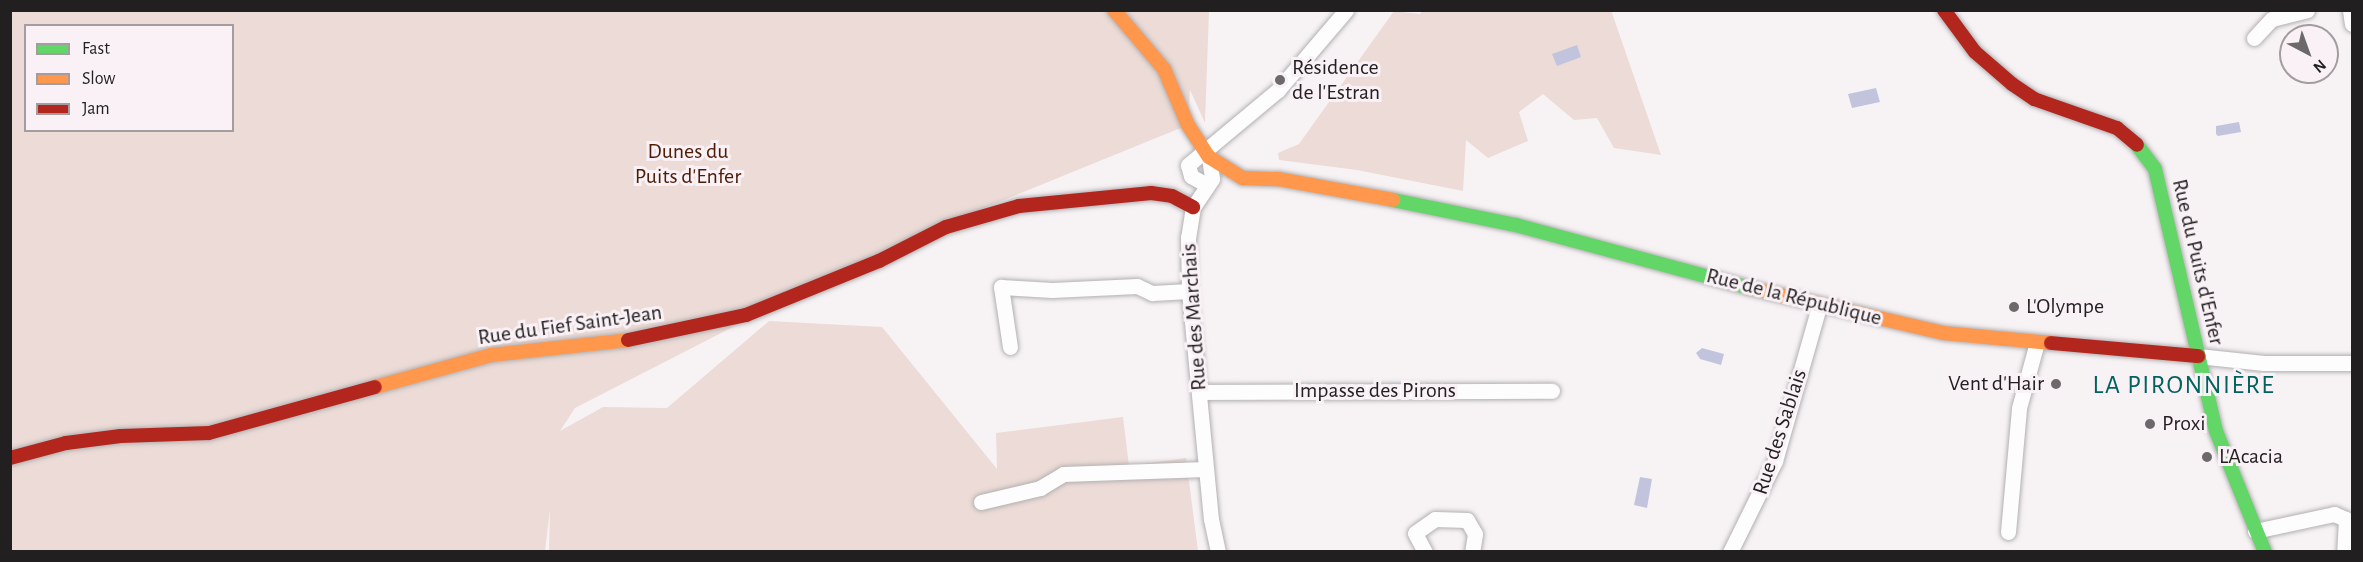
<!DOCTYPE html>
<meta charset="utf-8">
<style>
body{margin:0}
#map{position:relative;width:2363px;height:562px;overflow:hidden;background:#f7f3f5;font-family:"Alegreya Sans",sans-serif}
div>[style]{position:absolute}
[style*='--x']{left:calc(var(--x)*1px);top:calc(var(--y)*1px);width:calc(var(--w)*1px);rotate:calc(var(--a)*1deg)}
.green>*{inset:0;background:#ecdbd6}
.water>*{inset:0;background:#c2c4de}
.roads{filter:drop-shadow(0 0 2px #b3b0b2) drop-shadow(0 0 2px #b3b0b2)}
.street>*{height:15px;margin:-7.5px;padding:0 7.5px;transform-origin:7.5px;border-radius:7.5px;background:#fefdfe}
.fast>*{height:14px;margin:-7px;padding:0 7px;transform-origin:7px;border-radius:7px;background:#63d668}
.slow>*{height:14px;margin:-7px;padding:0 7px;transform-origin:7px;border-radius:7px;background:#ff974d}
.jam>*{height:14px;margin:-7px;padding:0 7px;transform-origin:7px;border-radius:7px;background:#b3261e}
.dots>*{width:16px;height:16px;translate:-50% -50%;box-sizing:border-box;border:3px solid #f9f1f5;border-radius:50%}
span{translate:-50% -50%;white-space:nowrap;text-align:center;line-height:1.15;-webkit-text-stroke:6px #f9f1f5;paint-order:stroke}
.poi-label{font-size:22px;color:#211f20}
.left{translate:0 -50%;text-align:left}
.right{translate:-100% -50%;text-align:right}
.park-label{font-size:22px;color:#4e1c04}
.street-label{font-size:22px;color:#211f20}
.quarter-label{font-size:26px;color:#00645e;letter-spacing:1.5px}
.frame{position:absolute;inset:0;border:12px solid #211f20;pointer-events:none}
.legend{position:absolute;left:24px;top:24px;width:210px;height:108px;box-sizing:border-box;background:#f9f1f5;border:2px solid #a39da0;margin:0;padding:8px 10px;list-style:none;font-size:18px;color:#211f20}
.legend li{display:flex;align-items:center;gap:12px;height:30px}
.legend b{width:30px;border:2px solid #a39da0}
.north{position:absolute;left:2279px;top:24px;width:60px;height:60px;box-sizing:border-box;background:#f9f1f5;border:2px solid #a39da0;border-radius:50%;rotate:139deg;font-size:16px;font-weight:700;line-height:24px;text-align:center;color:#211f20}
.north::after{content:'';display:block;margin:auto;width:21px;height:27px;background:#6c696b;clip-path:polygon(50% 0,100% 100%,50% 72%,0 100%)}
</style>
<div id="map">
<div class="green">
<i style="clip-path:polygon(1423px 10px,1611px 10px,1661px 155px,1614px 148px,1597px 118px,1574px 120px,1543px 94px,1519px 112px,1528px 141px,1488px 158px,1466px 140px,1463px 191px,1357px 170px,1279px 160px,1278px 153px,1299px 144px,1394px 11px,1420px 14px)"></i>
<i style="clip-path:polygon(evenodd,10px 11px,1209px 11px,1205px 123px,1190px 90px,1188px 125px,893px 245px,575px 408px,560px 431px,603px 407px,667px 408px,769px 321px,882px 327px,997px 469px,996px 433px,1123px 417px,1129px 466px,1186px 458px,1198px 551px,549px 551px,550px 509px,545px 551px,11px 551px,10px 11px,26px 26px,232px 26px,232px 130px,26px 130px,26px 26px)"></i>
</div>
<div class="water">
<i style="clip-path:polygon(1577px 45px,1581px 57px,1557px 66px,1552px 54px)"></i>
<i style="clip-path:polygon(1876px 88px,1880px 102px,1852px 108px,1848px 94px)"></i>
<i style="clip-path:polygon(2239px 122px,2241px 132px,2218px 136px,2216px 134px,2216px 126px)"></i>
<i style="clip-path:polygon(1702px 348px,1724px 354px,1721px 365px,1700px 359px,1696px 353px)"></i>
<i style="clip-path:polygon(1640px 477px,1652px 479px,1647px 508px,1634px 505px)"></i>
</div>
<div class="roads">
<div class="street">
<i style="--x:2350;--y:10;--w:14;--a:82"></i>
<i style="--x:2254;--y:38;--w:26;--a:-47"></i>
<i style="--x:2272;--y:19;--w:36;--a:-14"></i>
<i style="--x:1209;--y:157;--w:22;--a:82"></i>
<i style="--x:1212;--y:179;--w:34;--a:124"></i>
<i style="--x:1193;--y:207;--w:30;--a:99"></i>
<i style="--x:1188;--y:237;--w:54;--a:88.9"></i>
<i style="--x:1189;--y:291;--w:229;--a:84.5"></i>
<i style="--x:1211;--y:519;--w:34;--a:78"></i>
<i style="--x:1207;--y:185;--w:18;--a:-151"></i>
<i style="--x:1191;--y:176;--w:11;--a:-105"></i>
<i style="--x:1188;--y:165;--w:117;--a:-39.8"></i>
<i style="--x:1278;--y:90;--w:105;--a:-49.6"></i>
<i style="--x:1010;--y:347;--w:61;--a:-98.5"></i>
<i style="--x:1001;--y:287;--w:51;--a:3.4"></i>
<i style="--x:1052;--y:290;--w:85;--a:-2.7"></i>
<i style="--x:1137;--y:286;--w:17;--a:25"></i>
<i style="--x:1152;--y:293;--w:37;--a:-3"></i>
<i style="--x:2198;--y:356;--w:66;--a:6.1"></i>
<i style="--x:2264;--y:363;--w:88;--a:0"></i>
<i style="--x:1199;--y:392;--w:353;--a:-0.2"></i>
<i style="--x:981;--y:502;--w:61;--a:-13.3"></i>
<i style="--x:1040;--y:488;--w:27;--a:-31"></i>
<i style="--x:1063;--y:474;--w:143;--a:-2"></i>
<i style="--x:2255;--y:531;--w:81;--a:-12.1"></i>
<i style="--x:2334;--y:514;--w:13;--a:23"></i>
<i style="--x:2346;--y:519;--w:33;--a:93"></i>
<i style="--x:2008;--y:532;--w:124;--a:-84.9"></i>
<i style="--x:2019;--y:408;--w:68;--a:-74.7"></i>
<i style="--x:1425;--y:552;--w:21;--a:-118"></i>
<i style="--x:1415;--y:533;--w:24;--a:-35"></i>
<i style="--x:1435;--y:519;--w:32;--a:2"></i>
<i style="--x:1467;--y:520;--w:16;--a:60"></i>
<i style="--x:1475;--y:534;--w:18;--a:99"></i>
<i style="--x:1730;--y:552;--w:102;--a:-63.7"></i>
<i style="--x:1775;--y:461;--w:160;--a:-74.1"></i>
</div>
<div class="fast">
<i style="--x:2137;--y:145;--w:30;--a:53"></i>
<i style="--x:2155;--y:169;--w:269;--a:76.9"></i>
<i style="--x:2216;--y:431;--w:131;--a:68"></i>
<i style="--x:1393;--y:200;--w:126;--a:11.5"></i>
<i style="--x:1516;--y:225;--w:242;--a:15.1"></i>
</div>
<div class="slow">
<i style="--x:1114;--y:10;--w:77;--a:49.7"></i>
<i style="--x:1164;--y:69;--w:61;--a:66.8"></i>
<i style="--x:1188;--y:125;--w:38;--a:57"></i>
<i style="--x:1209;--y:157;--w:40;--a:32"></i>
<i style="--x:1243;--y:178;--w:35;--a:2"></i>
<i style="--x:1278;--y:179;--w:117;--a:10.3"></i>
<i style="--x:1750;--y:288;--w:198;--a:13.1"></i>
<i style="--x:1943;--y:333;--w:108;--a:5.3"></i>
<i style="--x:375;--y:387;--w:120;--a:-15.4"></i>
<i style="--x:491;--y:355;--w:138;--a:-6.2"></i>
</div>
<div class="jam">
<i style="--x:1944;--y:10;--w:52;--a:53.6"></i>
<i style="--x:1975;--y:52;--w:49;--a:40.9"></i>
<i style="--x:2012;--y:84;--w:27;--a:34"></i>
<i style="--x:2034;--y:99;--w:88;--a:19.3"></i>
<i style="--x:2117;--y:128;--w:26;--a:40"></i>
<i style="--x:628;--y:340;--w:121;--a:-12"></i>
<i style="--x:746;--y:315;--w:144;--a:-22.1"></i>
<i style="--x:879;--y:261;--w:75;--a:-26.9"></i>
<i style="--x:946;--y:227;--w:76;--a:-16"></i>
<i style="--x:1019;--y:206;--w:133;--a:-5.6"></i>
<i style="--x:1151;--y:193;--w:21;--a:8"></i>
<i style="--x:1172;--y:196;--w:24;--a:28"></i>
<i style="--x:2051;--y:343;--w:148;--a:5.1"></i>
<i style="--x:10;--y:458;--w:58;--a:-15"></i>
<i style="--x:66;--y:443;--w:55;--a:-7.3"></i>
<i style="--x:121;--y:436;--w:88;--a:-2"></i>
<i style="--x:209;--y:433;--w:172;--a:-15.5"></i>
</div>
</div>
<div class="dots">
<i style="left:1280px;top:80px;background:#6c696b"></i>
<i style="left:2014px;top:307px;background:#6c696b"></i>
<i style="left:2056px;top:384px;background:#6c696b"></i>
<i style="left:2150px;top:424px;background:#6c696b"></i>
<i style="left:2207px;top:457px;background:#6c696b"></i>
</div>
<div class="poi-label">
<span class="left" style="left:1292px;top:80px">Résidence<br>de l'Estran</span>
<span class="left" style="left:2026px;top:307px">L'Olympe</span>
<span class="right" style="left:2044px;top:384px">Vent d'Hair</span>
<span class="left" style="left:2162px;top:424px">Proxi</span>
<span class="left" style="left:2219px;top:457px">L'Acacia</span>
</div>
<div class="park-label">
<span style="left:688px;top:164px">Dunes du<br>Puits d'Enfer</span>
</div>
<div class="street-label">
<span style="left:2198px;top:262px;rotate:77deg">Rue du Puits d'Enfer</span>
<span style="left:1794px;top:297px;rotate:14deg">Rue de la République</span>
<span style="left:1194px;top:317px;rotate:-94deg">Rue des Marchais</span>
<span style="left:570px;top:325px;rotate:-8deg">Rue du Fief Saint-Jean</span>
<span style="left:1375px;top:391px">Impasse des Pirons</span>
<span style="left:1780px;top:432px;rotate:-72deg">Rue des Sablais</span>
</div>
<div class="quarter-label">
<span style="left:2184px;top:386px">LA PIRONNIÈRE</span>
</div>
<div class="frame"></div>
<ul class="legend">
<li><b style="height:8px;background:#63d668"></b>Fast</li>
<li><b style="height:8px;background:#ff974d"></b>Slow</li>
<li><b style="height:8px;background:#b3261e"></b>Jam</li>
</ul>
<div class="north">N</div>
</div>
